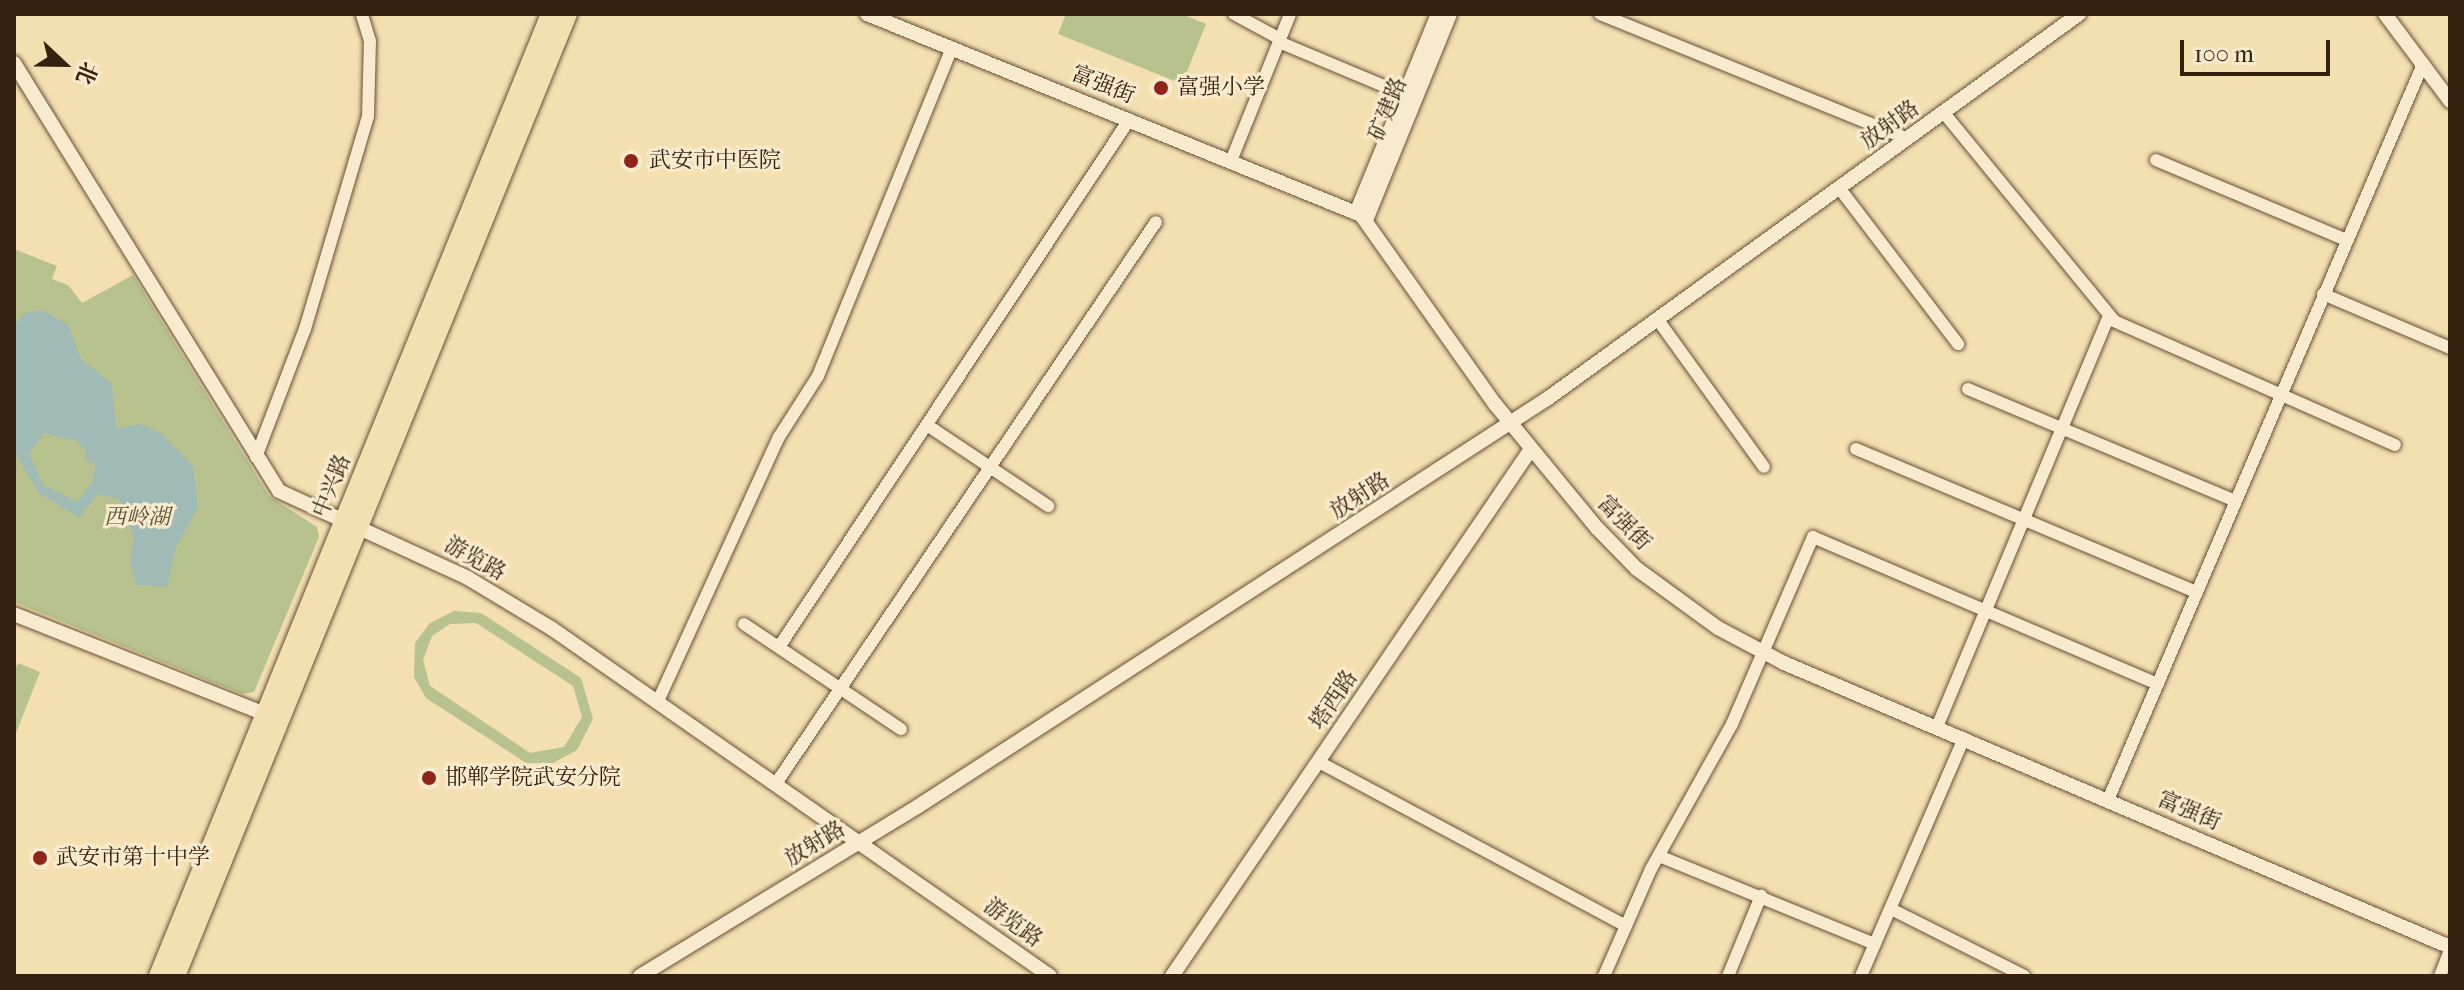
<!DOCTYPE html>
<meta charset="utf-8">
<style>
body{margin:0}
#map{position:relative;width:2464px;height:990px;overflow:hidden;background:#f4dfb1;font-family:"IM FELL French Canon","Noto Serif SC",serif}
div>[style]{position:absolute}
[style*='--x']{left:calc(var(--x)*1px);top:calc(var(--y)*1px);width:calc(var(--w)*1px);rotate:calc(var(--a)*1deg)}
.green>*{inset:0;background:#b8c28e}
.water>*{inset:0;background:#a0bab6}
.roads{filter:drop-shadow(0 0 2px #665038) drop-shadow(0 0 2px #665038)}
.minor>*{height:12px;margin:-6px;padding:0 6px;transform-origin:6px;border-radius:6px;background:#f8eacc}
.tertiary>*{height:14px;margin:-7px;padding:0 7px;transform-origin:7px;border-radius:7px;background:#f8eacc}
.primary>*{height:18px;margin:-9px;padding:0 9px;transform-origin:9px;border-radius:9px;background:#f4dfb1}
.dots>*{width:22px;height:22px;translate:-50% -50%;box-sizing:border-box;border:4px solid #f8eacc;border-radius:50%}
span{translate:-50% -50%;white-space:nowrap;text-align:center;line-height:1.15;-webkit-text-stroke:6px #f8eacc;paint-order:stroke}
.street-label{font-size:22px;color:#362110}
.poi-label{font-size:22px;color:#362110}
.left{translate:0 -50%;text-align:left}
.park-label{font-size:22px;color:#5d5136;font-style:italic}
.frame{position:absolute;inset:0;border:16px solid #362110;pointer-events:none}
.north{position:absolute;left:24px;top:24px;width:80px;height:80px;-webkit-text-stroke:6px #f8eacc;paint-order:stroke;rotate:112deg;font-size:22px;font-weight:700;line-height:32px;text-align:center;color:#362110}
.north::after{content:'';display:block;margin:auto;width:28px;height:36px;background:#362110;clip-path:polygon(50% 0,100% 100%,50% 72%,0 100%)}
.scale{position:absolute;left:2180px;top:40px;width:150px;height:36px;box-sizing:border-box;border:4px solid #362110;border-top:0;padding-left:10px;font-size:24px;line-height:28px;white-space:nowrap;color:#362110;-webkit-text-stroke:6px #f8eacc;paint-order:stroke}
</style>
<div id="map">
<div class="green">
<i style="clip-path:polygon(1066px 14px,1182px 14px,1206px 24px,1182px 84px,1058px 34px)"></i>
<i style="clip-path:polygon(14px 249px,57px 266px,52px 279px,68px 285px,82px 303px,133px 275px,269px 496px,317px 527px,319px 537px,254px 692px,242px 694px,14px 602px)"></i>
<i style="clip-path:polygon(evenodd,454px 611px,481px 613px,581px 678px,593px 719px,577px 750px,553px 763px,526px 763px,426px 698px,414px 677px,415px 643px,430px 623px,454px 611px,476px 623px,573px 686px,582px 717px,564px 747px,530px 753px,430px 686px,423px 660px,432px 636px,450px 624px,476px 623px)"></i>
<i style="clip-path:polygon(18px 663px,40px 672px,14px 738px,14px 672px)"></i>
</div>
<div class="water">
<i style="clip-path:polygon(evenodd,42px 310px,68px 325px,81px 359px,112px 384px,116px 429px,139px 424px,159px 432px,193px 466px,198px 507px,176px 547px,167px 587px,136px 585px,130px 561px,134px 536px,119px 499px,98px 494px,79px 518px,39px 493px,14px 451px,14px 325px,24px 313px,42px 310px,44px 433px,77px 441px,87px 452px,84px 460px,95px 464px,93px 480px,78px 502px,43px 485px,29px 453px,44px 433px)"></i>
</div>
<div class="roads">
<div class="minor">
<i style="--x:1234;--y:14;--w:52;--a:28.5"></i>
<i style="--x:1600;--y:14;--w:332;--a:22.1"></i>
<i style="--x:1279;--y:42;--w:137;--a:22.8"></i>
<i style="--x:1944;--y:113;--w:269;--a:50.7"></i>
<i style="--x:2114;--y:321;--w:307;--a:23.8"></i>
<i style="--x:2156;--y:160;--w:206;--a:22.8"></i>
<i style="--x:1231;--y:161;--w:158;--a:-68.1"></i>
<i style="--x:1840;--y:189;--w:195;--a:52.7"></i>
<i style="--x:2323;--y:294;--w:138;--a:23"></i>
<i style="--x:1658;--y:320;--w:181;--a:54.2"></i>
<i style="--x:1968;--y:389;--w:290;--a:22.7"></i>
<i style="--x:927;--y:425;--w:146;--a:33.8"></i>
<i style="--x:1856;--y:449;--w:370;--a:22.8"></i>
<i style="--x:256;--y:457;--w:137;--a:-69.1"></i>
<i style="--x:305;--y:329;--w:222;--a:-73.5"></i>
<i style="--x:368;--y:116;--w:75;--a:-88.5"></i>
<i style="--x:370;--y:41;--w:28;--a:-107"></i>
<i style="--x:744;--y:624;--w:189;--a:33.8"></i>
<i style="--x:779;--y:647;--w:633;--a:-56.41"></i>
<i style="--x:658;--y:701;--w:290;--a:-65.4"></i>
<i style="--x:779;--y:437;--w:72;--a:-57.4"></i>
<i style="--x:818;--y:376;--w:354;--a:-67.8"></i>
<i style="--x:1937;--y:727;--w:446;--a:-67.3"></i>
<i style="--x:1319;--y:762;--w:348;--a:28.1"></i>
<i style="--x:777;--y:782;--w:676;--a:-55.91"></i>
<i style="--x:2108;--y:800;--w:801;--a:-66.83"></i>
<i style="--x:1659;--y:856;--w:233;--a:22.2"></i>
<i style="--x:1891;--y:909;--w:149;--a:26.7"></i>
<i style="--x:1604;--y:976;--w:117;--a:-66.3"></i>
<i style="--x:1651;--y:869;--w:166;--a:-60.8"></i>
<i style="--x:1732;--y:724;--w:204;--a:-66.6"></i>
<i style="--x:1813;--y:537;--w:375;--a:23.1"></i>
<i style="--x:1728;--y:976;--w:87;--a:-67.6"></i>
<i style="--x:1861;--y:976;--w:259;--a:-66.6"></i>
<i style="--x:2440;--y:976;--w:28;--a:-69"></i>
</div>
<div class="tertiary">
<i style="--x:867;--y:14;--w:533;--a:22.14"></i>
<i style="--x:1361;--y:215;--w:232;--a:54.7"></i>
<i style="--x:1495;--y:404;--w:161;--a:50.6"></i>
<i style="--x:1597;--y:528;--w:57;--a:45.7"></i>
<i style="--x:1637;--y:569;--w:100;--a:36.1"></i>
<i style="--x:1718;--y:628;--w:75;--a:27.9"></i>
<i style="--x:1784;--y:663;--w:724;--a:23.09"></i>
<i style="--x:2385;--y:14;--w:109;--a:53.2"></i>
<i style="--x:14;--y:63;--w:503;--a:58.24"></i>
<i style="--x:279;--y:491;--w:208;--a:24.7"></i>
<i style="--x:468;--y:578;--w:97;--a:31.1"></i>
<i style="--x:551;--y:628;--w:608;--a:34.89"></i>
<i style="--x:1356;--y:213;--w:215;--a:-67.6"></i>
<i style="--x:1366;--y:220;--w:222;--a:-67.8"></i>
<i style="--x:14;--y:614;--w:270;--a:21.7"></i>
<i style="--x:640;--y:976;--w:324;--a:-31.4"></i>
<i style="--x:917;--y:807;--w:751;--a:-32.93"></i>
<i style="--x:1547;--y:399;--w:657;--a:-35.89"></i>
<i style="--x:1172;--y:976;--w:638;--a:-55.74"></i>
</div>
<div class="primary">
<i style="--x:158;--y:976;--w:1039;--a:-67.83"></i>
<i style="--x:176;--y:976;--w:1039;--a:-67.83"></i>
</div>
</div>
<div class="dots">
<i style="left:1161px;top:88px;background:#8f2418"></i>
<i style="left:631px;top:161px;background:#8f2418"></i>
<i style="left:429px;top:778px;background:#8f2418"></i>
<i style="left:40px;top:858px;background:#8f2418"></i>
</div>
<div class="street-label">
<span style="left:1103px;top:85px;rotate:22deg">富强街</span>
<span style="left:1388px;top:109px;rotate:-68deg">矿建路</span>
<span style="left:1890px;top:125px;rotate:-36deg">放射路</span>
<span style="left:332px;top:486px;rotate:-68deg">中兴路</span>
<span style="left:1360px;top:496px;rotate:-33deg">放射路</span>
<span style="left:1624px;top:523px;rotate:46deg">富强街</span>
<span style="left:475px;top:559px;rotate:29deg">游览路</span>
<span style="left:1334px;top:700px;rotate:-56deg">塔西路</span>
<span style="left:2189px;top:811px;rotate:23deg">富强街</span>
<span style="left:815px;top:844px;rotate:-31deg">放射路</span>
<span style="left:1013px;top:923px;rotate:36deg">游览路</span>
</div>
<div class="poi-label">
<span class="left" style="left:1177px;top:88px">富强小学</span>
<span class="left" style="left:649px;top:161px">武安市中医院</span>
<span class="left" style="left:445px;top:778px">邯郸学院武安分院</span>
<span class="left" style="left:56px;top:858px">武安市第十中学</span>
</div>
<div class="park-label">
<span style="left:137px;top:518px">西岭湖</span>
</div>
<div class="frame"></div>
<div class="north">北</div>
<div class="scale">100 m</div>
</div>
